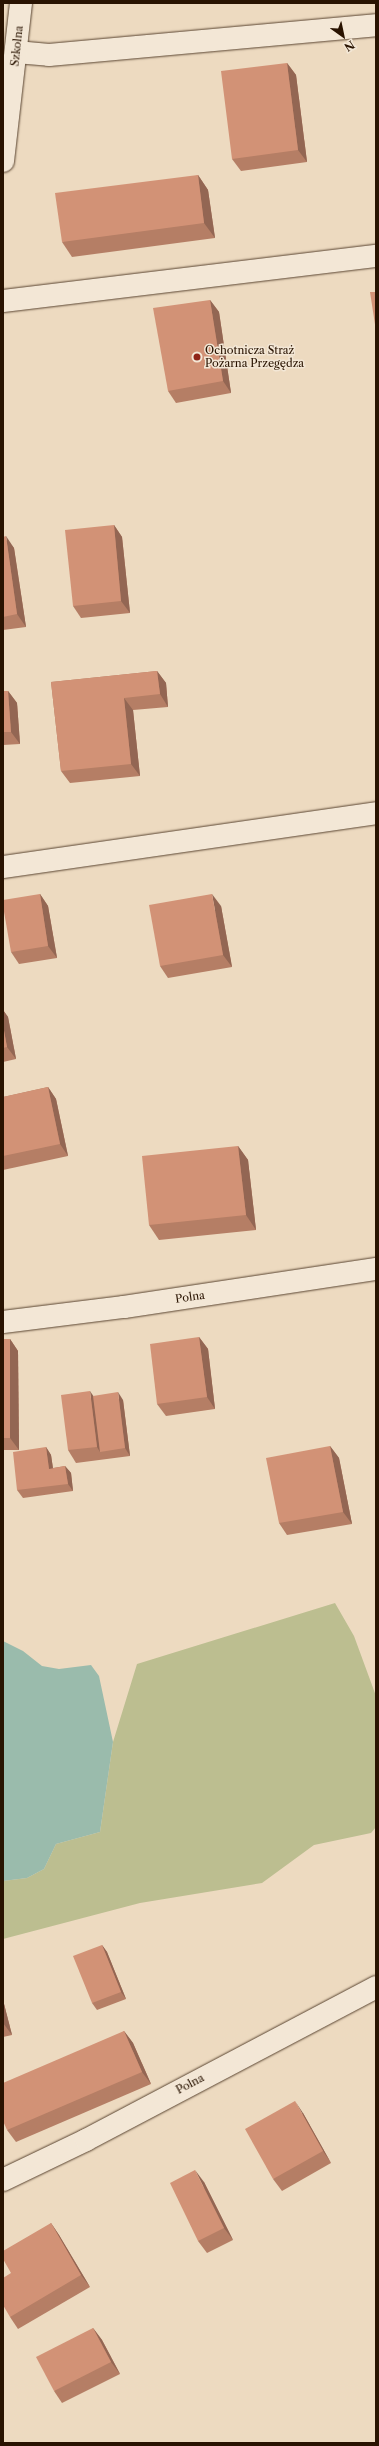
<!DOCTYPE html>
<meta charset="utf-8">
<style>
body{margin:0}
#map{position:relative;width:379px;height:2446px;overflow:hidden;background:#eddac0;font-family:"Libre Caslon Text",serif}
div>[style]{position:absolute}
[style*='--x']{left:calc(var(--x)*1px);top:calc(var(--y)*1px);width:calc(var(--w)*1px);rotate:calc(var(--a)*1deg)}
.green>*{inset:0;background:#bcbe90}
.water>*{inset:0;background:#9abbac}
.roads{filter:drop-shadow(0 0 1px #5a4531) drop-shadow(0 0 1px #5a4531)}
.street>*{height:22px;margin:-11px;padding:0 11px;transform-origin:11px;border-radius:11px;background:#f3e7d6}
.wall>*{inset:0;background:#b57e65}
.shaded-wall>*{inset:0;background:#936653}
.building>*{inset:0;background:#d29276}
.dots>*{width:11px;height:11px;translate:-50% -50%;box-sizing:border-box;border:2px solid #f3e7d6;border-radius:50%}
span{translate:-50% -50%;white-space:nowrap;text-align:center;line-height:1.15;-webkit-text-stroke:3px #f3e7d6;paint-order:stroke}
.street-label{font-size:11px;color:#291301}
.poi-label{font-size:11px;color:#291301}
.left{translate:0 -50%;text-align:left}
.frame{position:absolute;inset:0;border:4px solid #291301;pointer-events:none}
.north{position:absolute;left:323px;top:16px;width:40px;height:40px;-webkit-text-stroke:3px #f3e7d6;paint-order:stroke;rotate:147deg;font-size:11px;font-weight:700;line-height:16px;text-align:center;color:#291301}
.north::after{content:'';display:block;margin:auto;width:14px;height:18px;background:#291301;clip-path:polygon(50% 0,100% 100%,50% 72%,0 100%)}
</style>
<div id="map">
<div class="green">
<i style="clip-path:polygon(335px 1603px,354px 1636px,376px 1696px,376px 1827px,371px 1833px,314px 1845px,262px 1883px,140px 1903px,3px 1939px,3px 1881px,27px 1878px,44px 1869px,56px 1844px,100px 1832px,113px 1742px,137px 1664px)"></i>
</div>
<div class="water">
<i style="clip-path:polygon(3px 1641px,23px 1651px,42px 1666px,59px 1669px,91px 1665px,99px 1676px,113px 1742px,100px 1832px,56px 1844px,44px 1869px,27px 1878px,3px 1881px)"></i>
</div>
<div class="roads">
<div class="street">
<i style="--x:16;--y:52;--w:33;--a:5"></i>
<i style="--x:49;--y:55;--w:328;--a:-5.2"></i>
<i style="--x:3;--y:161;--w:159;--a:-83.5"></i>
<i style="--x:3;--y:301;--w:376;--a:-6.9"></i>
<i style="--x:3;--y:867;--w:377;--a:-8.2"></i>
<i style="--x:3;--y:1322;--w:122;--a:-7.1"></i>
<i style="--x:124;--y:1307;--w:255;--a:-8.6"></i>
<i style="--x:3;--y:2180;--w:92;--a:-25.7"></i>
<i style="--x:86;--y:2140;--w:328;--a:-27.8"></i>
</div>
</div>
<div class="wall">
<i style="clip-path:polygon(287px 63px,296px 75px,307px 162px,241px 171px,232px 159px)"></i>
<i style="clip-path:polygon(198px 175px,208px 190px,215px 238px,72px 257px,62px 242px)"></i>
<i style="clip-path:polygon(210px 300px,219px 312px,231px 393px,176px 403px,168px 391px)"></i>
<i style="clip-path:polygon(114px 525px,122px 537px,130px 613px,81px 618px,73px 606px)"></i>
<i style="clip-path:polygon(3px 537px,14px 548px,26px 627px,3px 630px)"></i>
<i style="clip-path:polygon(157px 671px,166px 683px,168px 707px,133px 710px,140px 776px,70px 783px,61px 771px,51px 682px)"></i>
<i style="clip-path:polygon(3px 691px,8px 691px,17px 703px,20px 744px,3px 745px)"></i>
<i style="clip-path:polygon(40px 894px,48px 906px,57px 958px,19px 964px,11px 952px)"></i>
<i style="clip-path:polygon(221px 906px,232px 967px,168px 978px,160px 966px)"></i>
<i style="clip-path:polygon(3px 1010px,8px 1017px,16px 1059px,3px 1062px)"></i>
<i style="clip-path:polygon(48px 1087px,56px 1099px,68px 1156px,3px 1170px,3px 1097px)"></i>
<i style="clip-path:polygon(238px 1146px,248px 1160px,256px 1230px,159px 1240px,149px 1225px)"></i>
<i style="clip-path:polygon(199px 1337px,208px 1349px,215px 1409px,166px 1416px,157px 1404px)"></i>
<i style="clip-path:polygon(3px 1339px,10px 1339px,18px 1351px,19px 1450px,3px 1450px)"></i>
<i style="clip-path:polygon(93px 1396px,123px 1400px,130px 1456px,76px 1463px,68px 1450px)"></i>
<i style="clip-path:polygon(330px 1446px,339px 1458px,352px 1524px,287px 1535px,279px 1523px)"></i>
<i style="clip-path:polygon(46px 1447px,51px 1455px,53px 1468px,65px 1466px,71px 1473px,73px 1491px,23px 1498px,17px 1490px)"></i>
<i style="clip-path:polygon(102px 1945px,107px 1952px,126px 1999px,97px 2010px,92px 2003px)"></i>
<i style="clip-path:polygon(3px 2000px,12px 2035px,3px 2037px)"></i>
<i style="clip-path:polygon(124px 2031px,133px 2043px,151px 2084px,16px 2142px,7px 2130px)"></i>
<i style="clip-path:polygon(303px 2113px,331px 2163px,282px 2191px,273px 2179px)"></i>
<i style="clip-path:polygon(204px 2182px,233px 2240px,207px 2253px,198px 2241px)"></i>
<i style="clip-path:polygon(51px 2223px,59px 2235px,90px 2287px,18px 2329px,10px 2317px,11px 2273px)"></i>
<i style="clip-path:polygon(93px 2328px,102px 2340px,120px 2374px,62px 2403px,54px 2391px)"></i>
</div>
<div class="shaded-wall">
<i style="clip-path:polygon(287px 63px,296px 75px,307px 162px,298px 150px)"></i>
<i style="clip-path:polygon(198px 175px,208px 190px,215px 238px,204px 223px)"></i>
<i style="clip-path:polygon(210px 300px,219px 312px,231px 393px,223px 381px)"></i>
<i style="clip-path:polygon(114px 525px,122px 537px,130px 613px,121px 601px)"></i>
<i style="clip-path:polygon(6px 536px,14px 548px,26px 627px,17px 614px)"></i>
<i style="clip-path:polygon(157px 671px,166px 683px,168px 707px,160px 694px)"></i>
<i style="clip-path:polygon(8px 691px,17px 703px,20px 744px,11px 732px)"></i>
<i style="clip-path:polygon(124px 698px,133px 710px,140px 776px,131px 764px)"></i>
<i style="clip-path:polygon(40px 894px,48px 906px,57px 958px,48px 946px)"></i>
<i style="clip-path:polygon(212px 894px,221px 906px,232px 967px,223px 955px)"></i>
<i style="clip-path:polygon(3px 1010px,8px 1017px,16px 1059px,7px 1047px,3px 1025px)"></i>
<i style="clip-path:polygon(48px 1087px,56px 1099px,68px 1156px,60px 1144px)"></i>
<i style="clip-path:polygon(238px 1146px,248px 1160px,256px 1230px,246px 1215px)"></i>
<i style="clip-path:polygon(199px 1337px,208px 1349px,215px 1409px,207px 1397px)"></i>
<i style="clip-path:polygon(10px 1339px,18px 1351px,19px 1450px,10px 1438px)"></i>
<i style="clip-path:polygon(90px 1391px,98px 1403px,100px 1452px,97px 1447px)"></i>
<i style="clip-path:polygon(118px 1392px,123px 1400px,130px 1456px,125px 1448px)"></i>
<i style="clip-path:polygon(330px 1446px,339px 1458px,352px 1524px,343px 1512px)"></i>
<i style="clip-path:polygon(46px 1447px,51px 1455px,54px 1476px,49px 1469px)"></i>
<i style="clip-path:polygon(65px 1466px,71px 1473px,73px 1491px,68px 1484px)"></i>
<i style="clip-path:polygon(102px 1945px,107px 1952px,126px 1999px,121px 1992px)"></i>
<i style="clip-path:polygon(3px 2000px,12px 2035px,3px 2023px)"></i>
<i style="clip-path:polygon(124px 2031px,133px 2043px,151px 2084px,142px 2072px)"></i>
<i style="clip-path:polygon(295px 2101px,303px 2113px,331px 2163px,323px 2151px)"></i>
<i style="clip-path:polygon(195px 2170px,204px 2182px,233px 2240px,224px 2228px)"></i>
<i style="clip-path:polygon(51px 2223px,59px 2235px,90px 2287px,81px 2275px)"></i>
<i style="clip-path:polygon(93px 2328px,102px 2340px,120px 2374px,111px 2362px)"></i>
</div>
<div class="building">
<i style="clip-path:polygon(287px 63px,298px 150px,232px 159px,221px 71px)"></i>
<i style="clip-path:polygon(198px 175px,204px 223px,62px 242px,55px 193px)"></i>
<i style="clip-path:polygon(370px 292px,376px 292px,376px 331px)"></i>
<i style="clip-path:polygon(210px 300px,223px 381px,168px 391px,153px 308px)"></i>
<i style="clip-path:polygon(114px 525px,121px 601px,73px 606px,65px 530px)"></i>
<i style="clip-path:polygon(6px 536px,17px 614px,3px 617px,3px 537px)"></i>
<i style="clip-path:polygon(157px 671px,160px 694px,124px 698px,131px 764px,61px 771px,51px 682px)"></i>
<i style="clip-path:polygon(3px 691px,8px 691px,11px 732px,3px 732px)"></i>
<i style="clip-path:polygon(40px 894px,48px 946px,11px 952px,3px 906px,3px 900px)"></i>
<i style="clip-path:polygon(212px 894px,223px 955px,160px 966px,149px 905px)"></i>
<i style="clip-path:polygon(3px 1025px,7px 1047px,3px 1048px)"></i>
<i style="clip-path:polygon(48px 1087px,60px 1144px,3px 1156px,3px 1097px)"></i>
<i style="clip-path:polygon(238px 1146px,246px 1215px,149px 1225px,142px 1156px)"></i>
<i style="clip-path:polygon(199px 1337px,207px 1397px,157px 1404px,150px 1344px)"></i>
<i style="clip-path:polygon(3px 1339px,10px 1339px,10px 1438px,3px 1438px)"></i>
<i style="clip-path:polygon(90px 1391px,97px 1447px,68px 1450px,61px 1395px)"></i>
<i style="clip-path:polygon(118px 1392px,125px 1448px,100px 1452px,93px 1396px)"></i>
<i style="clip-path:polygon(330px 1446px,343px 1512px,279px 1523px,266px 1458px)"></i>
<i style="clip-path:polygon(46px 1447px,49px 1469px,65px 1466px,68px 1484px,17px 1490px,13px 1452px)"></i>
<i style="clip-path:polygon(102px 1945px,121px 1992px,92px 2003px,73px 1956px)"></i>
<i style="clip-path:polygon(124px 2031px,142px 2072px,7px 2130px,3px 2121px,3px 2083px)"></i>
<i style="clip-path:polygon(295px 2101px,323px 2151px,273px 2179px,245px 2129px)"></i>
<i style="clip-path:polygon(195px 2170px,224px 2228px,198px 2241px,170px 2183px)"></i>
<i style="clip-path:polygon(51px 2223px,81px 2275px,10px 2317px,3px 2305px,3px 2278px,11px 2273px,3px 2259px,3px 2251px)"></i>
<i style="clip-path:polygon(93px 2328px,111px 2362px,54px 2391px,36px 2357px)"></i>
</div>
<div class="dots">
<i style="left:197px;top:357px;background:#8f2418"></i>
</div>
<div class="street-label">
<span style="left:17px;top:46px;rotate:-84deg">Szkolna</span>
<span style="left:190px;top:1297px;rotate:-8deg">Polna</span>
<span style="left:190px;top:2084px;rotate:-28deg">Polna</span>
</div>
<div class="poi-label">
<span class="left" style="left:205px;top:357px">Ochotnicza Straż<br>Pożarna Przegędza</span>
</div>
<div class="frame"></div>
<div class="north">N</div>
</div>
